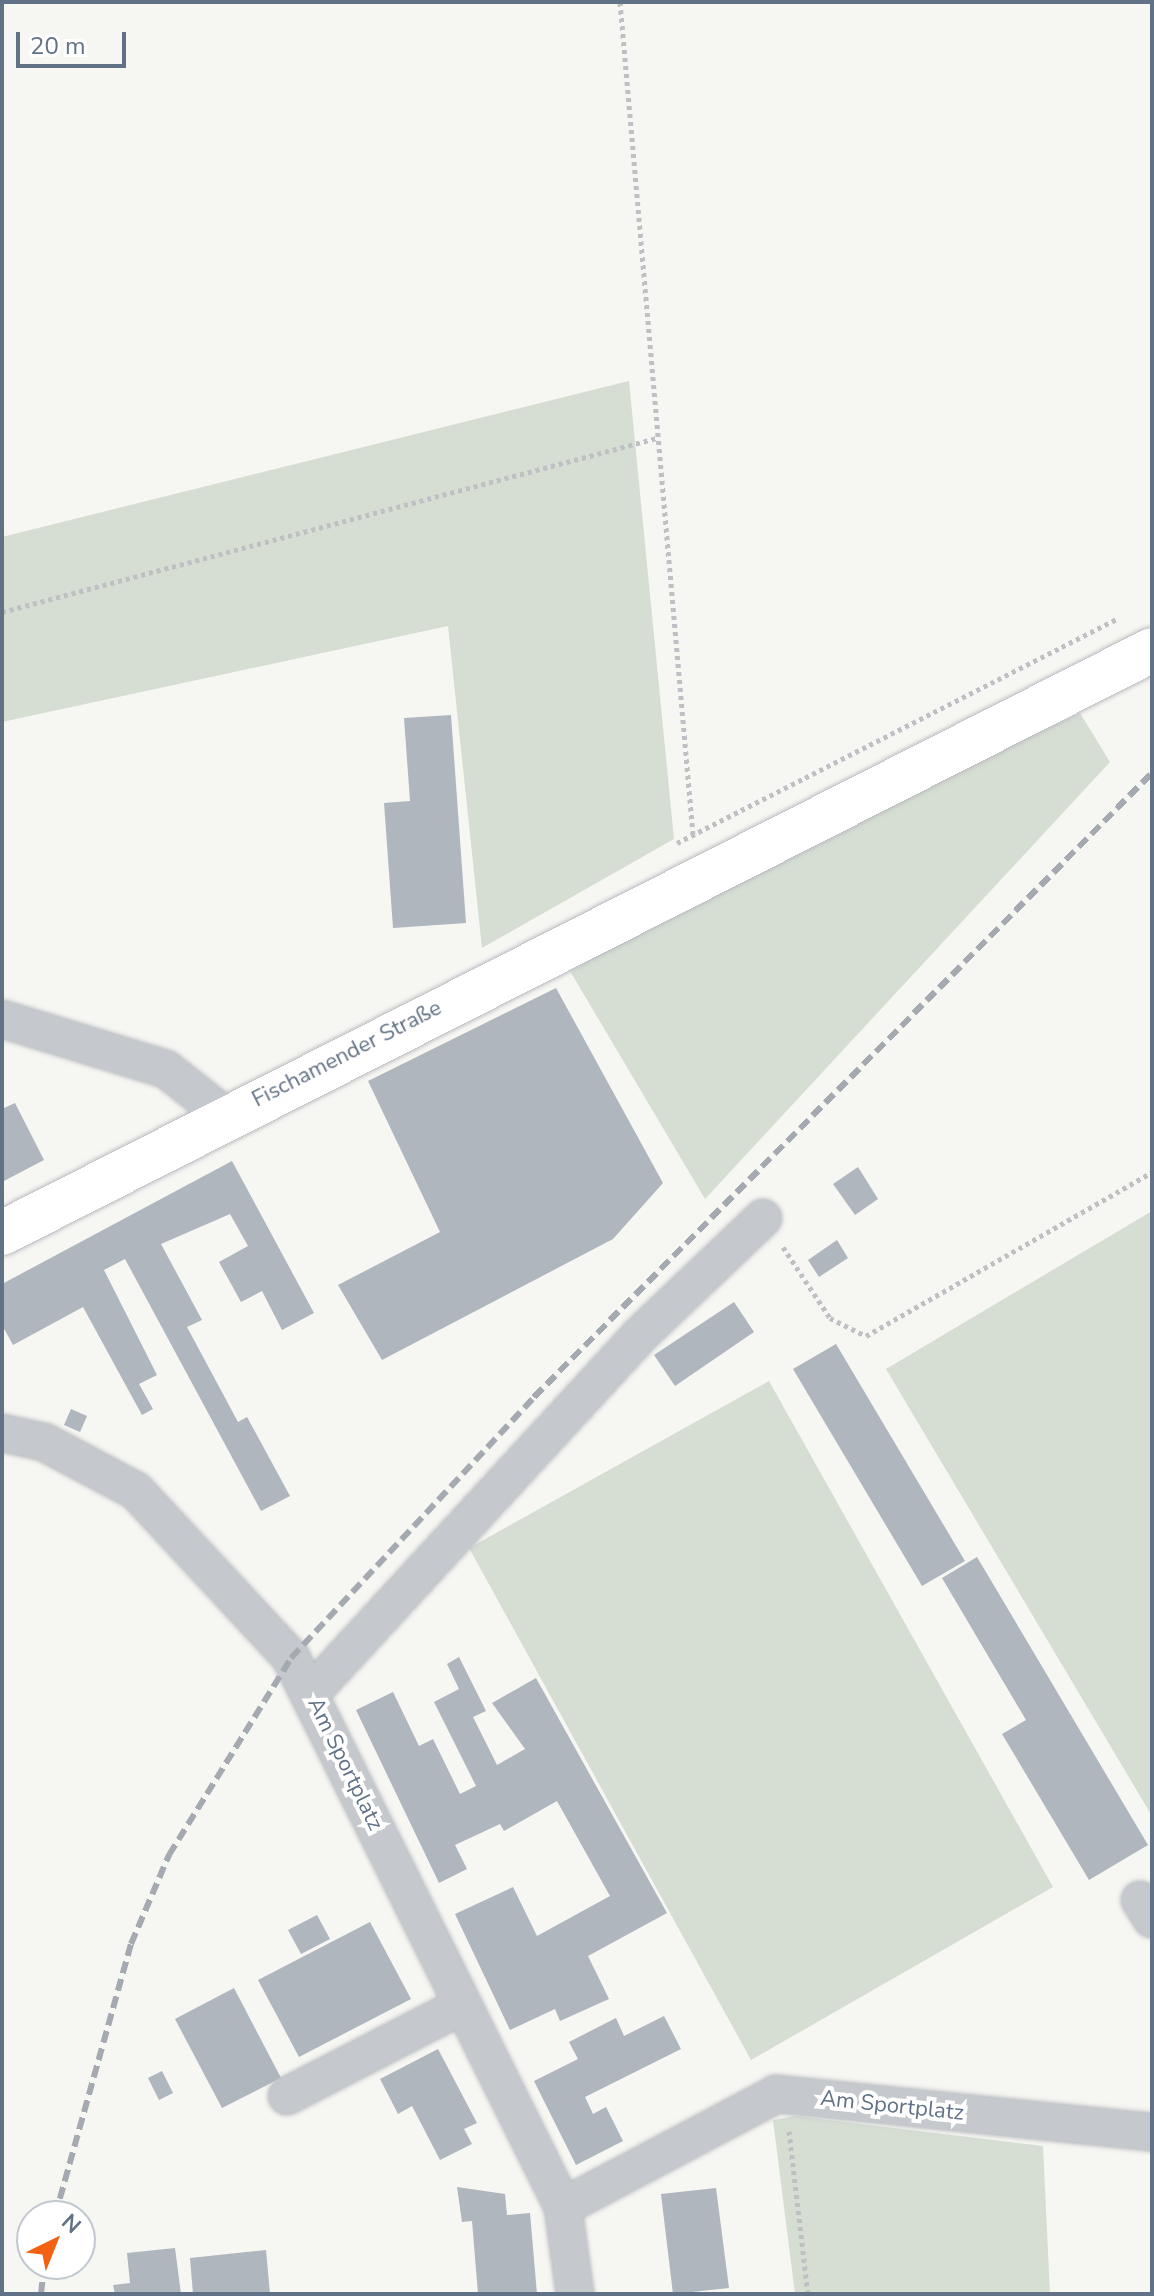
<!DOCTYPE html>
<meta charset="utf-8">
<style>
body{margin:0}
#map{position:relative;width:1154px;height:2296px;overflow:hidden;background:#f6f6f2;font-family:"Nunito Sans",sans-serif}
div>[style]{position:absolute}
[style*='--x']{left:calc(var(--x)*1px);top:calc(var(--y)*1px);width:calc(var(--w)*1px);rotate:calc(var(--a)*1deg)}
.green>*{inset:0;background:#d6ded3}
.building>*{inset:0;background:#afb6bd}
.path>*{height:5px;margin-top:-2.5px;transform-origin:0;background:repeating-linear-gradient(90deg,#bec0c3 0 4px,transparent 0 8px)}
.roads{filter:drop-shadow(0 0 2px #b8bbc0) drop-shadow(0 0 2px #b8bbc0)}
.minor>*{height:36px;margin:-18px;padding:0 18px;transform-origin:18px;border-radius:18px;background:#c5c8cc}
.major>*{height:44px;margin:-22px;padding:0 22px;transform-origin:22px;border-radius:22px;background:#fff}
.rail>*{height:6px;margin-top:-3px;transform-origin:0;background:repeating-linear-gradient(90deg,#a5aab1 0 12px,transparent 0 18px)}
span{translate:-50% -50%;white-space:nowrap;text-align:center;line-height:1.15;-webkit-text-stroke:8px #fff;paint-order:stroke}
.street-label{font-size:22px;color:#627286}
.frame{position:absolute;inset:0;border:4px solid #627286;pointer-events:none}
.north{position:absolute;left:16px;top:2200px;width:80px;height:80px;box-sizing:border-box;background:#fff;border:2px solid #c0c7cf;border-radius:50%;rotate:43deg;font-size:22px;font-weight:700;line-height:32px;text-align:center;color:#627286}
.north::after{content:'';display:block;margin:auto;width:28px;height:36px;background:#f36115;clip-path:polygon(50% 0,100% 100%,50% 72%,0 100%)}
.scale{position:absolute;left:16px;top:32px;width:110px;height:36px;box-sizing:border-box;border:4px solid #627286;border-top:0;padding-left:10px;font-size:24px;line-height:28px;white-space:nowrap;color:#627286;-webkit-text-stroke:6px #fff;paint-order:stroke}
</style>
<div id="map">
<div class="green">
<i style="clip-path:polygon(629px 381px,674px 839px,482px 948px,448px 626px,2px 722px,2px 537px)"></i>
<i style="clip-path:polygon(1080px 713px,1110px 762px,705px 1199px,570px 971px,818px 835px)"></i>
<i style="clip-path:polygon(1152px 1211px,1152px 1816px,886px 1369px)"></i>
<i style="clip-path:polygon(769px 1381px,1053px 1887px,751px 2060px,469px 1548px)"></i>
<i style="clip-path:polygon(795px 2116px,1043px 2146px,1050px 2294px,795px 2294px,773px 2120px)"></i>
</div>
<div class="building">
<i style="clip-path:polygon(451px 715px,466px 923px,393px 928px,384px 803px,410px 801px,404px 718px)"></i>
<i style="clip-path:polygon(556px 988px,663px 1183px,613px 1239px,382px 1360px,338px 1285px,440px 1232px,368px 1081px)"></i>
<i style="clip-path:polygon(15px 1103px,44px 1160px,2px 1182px,2px 1109px)"></i>
<i style="clip-path:polygon(232px 1161px,314px 1313px,282px 1330px,262px 1291px,241px 1302px,219px 1262px,248px 1246px,230px 1214px,161px 1244px,202px 1320px,187px 1327px,238px 1422px,247px 1417px,290px 1496px,261px 1511px,125px 1259px,104px 1270px,157px 1375px,139px 1384px,153px 1409px,142px 1415px,83px 1307px,13px 1345px,2px 1325px,2px 1284px)"></i>
<i style="clip-path:polygon(858px 1167px,878px 1199px,855px 1215px,833px 1184px)"></i>
<i style="clip-path:polygon(837px 1240px,848px 1258px,819px 1277px,808px 1260px)"></i>
<i style="clip-path:polygon(734px 1302px,754px 1332px,675px 1386px,654px 1355px)"></i>
<i style="clip-path:polygon(836px 1344px,965px 1561px,922px 1586px,793px 1369px)"></i>
<i style="clip-path:polygon(71px 1409px,87px 1416px,80px 1432px,64px 1425px)"></i>
<i style="clip-path:polygon(977px 1557px,1148px 1845px,1089px 1880px,1002px 1734px,1026px 1720px,942px 1578px)"></i>
<i style="clip-path:polygon(459px 1657px,486px 1711px,473px 1717px,497px 1765px,525px 1749px,492px 1703px,536px 1678px,667px 1913px,588px 1956px,609px 1999px,560px 2021px,555px 2009px,510px 2030px,455px 1914px,513px 1887px,537px 1936px,610px 1896px,557px 1801px,504px 1831px,500px 1824px,455px 1845px,467px 1869px,439px 1883px,356px 1710px,393px 1692px,419px 1746px,433px 1739px,460px 1794px,476px 1786px,434px 1702px,459px 1689px,447px 1664px)"></i>
<i style="clip-path:polygon(317px 1915px,330px 1939px,301px 1954px,288px 1930px)"></i>
<i style="clip-path:polygon(370px 1922px,411px 1999px,299px 2057px,258px 1980px)"></i>
<i style="clip-path:polygon(234px 1988px,281px 2078px,222px 2108px,175px 2019px)"></i>
<i style="clip-path:polygon(664px 2016px,681px 2049px,585px 2097px,593px 2114px,606px 2107px,623px 2141px,576px 2165px,534px 2081px,578px 2059px,569px 2042px,616px 2018px,624px 2036px)"></i>
<i style="clip-path:polygon(438px 2049px,477px 2123px,464px 2129px,472px 2144px,440px 2160px,412px 2106px,398px 2114px,380px 2079px)"></i>
<i style="clip-path:polygon(162px 2071px,173px 2093px,159px 2100px,148px 2078px)"></i>
<i style="clip-path:polygon(457px 2187px,505px 2194px,507px 2215px,530px 2213px,537px 2294px,478px 2294px,472px 2221px,462px 2222px)"></i>
<i style="clip-path:polygon(716px 2188px,729px 2288px,673px 2294px,661px 2194px)"></i>
<i style="clip-path:polygon(175px 2248px,181px 2294px,115px 2294px,113px 2285px,130px 2283px,127px 2253px)"></i>
<i style="clip-path:polygon(266px 2250px,270px 2294px,193px 2294px,190px 2258px)"></i>
</div>
<div class="path">
<i style="--x:620;--y:2;--w:835;--a:84.99"></i>
<i style="--x:2;--y:612;--w:678;--a:-14.88"></i>
<i style="--x:677;--y:843;--w:494;--a:-27"></i>
<i style="--x:783;--y:1247;--w:85;--a:56.5"></i>
<i style="--x:830;--y:1318;--w:40;--a:26.6"></i>
<i style="--x:866;--y:1336;--w:330;--a:-29.8"></i>
<i style="--x:789;--y:2131;--w:164;--a:83.4"></i>
</div>
<div class="roads">
<div class="minor">
<i style="--x:2;--y:1019;--w:171;--a:17"></i>
<i style="--x:166;--y:1069;--w:75;--a:38.5"></i>
<i style="--x:2;--y:1433;--w:43;--a:12.1"></i>
<i style="--x:44;--y:1442;--w:104;--a:28"></i>
<i style="--x:136;--y:1491;--w:228;--a:47.1"></i>
<i style="--x:291;--y:1658;--w:613;--a:63.64"></i>
<i style="--x:563;--y:2207;--w:88;--a:82.1"></i>
<i style="--x:311;--y:1693;--w:485;--a:-47.4"></i>
<i style="--x:639;--y:1336;--w:171;--a:-43.6"></i>
<i style="--x:1140;--y:1900;--w:22;--a:58"></i>
<i style="--x:287;--y:2096;--w:196;--a:-27.3"></i>
<i style="--x:563;--y:2207;--w:241;--a:-27.9"></i>
<i style="--x:776;--y:2094;--w:378;--a:5.8"></i>
</div>
<div class="major">
<i style="--x:2;--y:1233;--w:1289;--a:-26.88"></i>
</div>
</div>
<div class="rail">
<i style="--x:55;--y:2216;--w:282;--a:-74.4"></i>
<i style="--x:131;--y:1944;--w:97;--a:-66.9"></i>
<i style="--x:169;--y:1855;--w:232;--a:-58.2"></i>
<i style="--x:291;--y:1658;--w:357;--a:-47"></i>
<i style="--x:534;--y:1397;--w:878;--a:-45.28"></i>
<i style="--x:41;--y:2294;--w:30;--a:-84"></i>
</div>
<div class="street-label">
<span style="left:347px;top:1054px;rotate:-27deg">Fischamender Straße</span>
<span style="left:345px;top:1764px;rotate:64deg">Am Sportplatz</span>
<span style="left:892px;top:2106px;rotate:6deg">Am Sportplatz</span>
</div>
<div class="frame"></div>
<div class="north">N</div>
<div class="scale">20 m</div>
</div>
